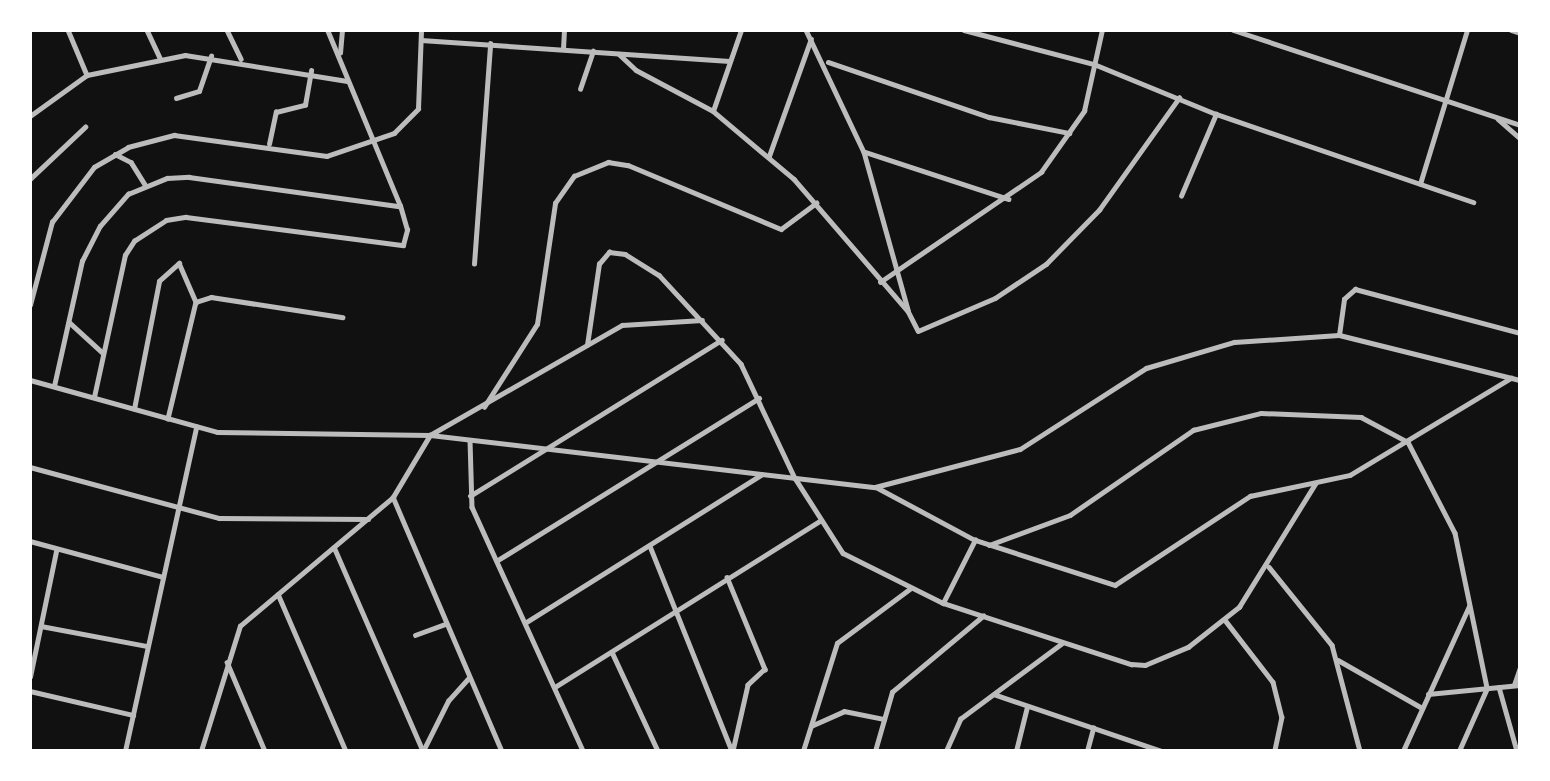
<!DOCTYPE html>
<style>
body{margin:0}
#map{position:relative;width:1550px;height:781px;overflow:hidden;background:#111;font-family:"PT Sans",sans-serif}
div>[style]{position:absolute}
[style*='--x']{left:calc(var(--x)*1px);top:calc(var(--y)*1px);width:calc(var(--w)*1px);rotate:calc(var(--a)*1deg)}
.minor>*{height:4.5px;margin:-2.25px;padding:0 2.25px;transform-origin:2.25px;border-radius:2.25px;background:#bcbcbc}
.tertiary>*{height:5px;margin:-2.5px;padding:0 2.5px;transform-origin:2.5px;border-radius:2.5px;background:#bcbcbc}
span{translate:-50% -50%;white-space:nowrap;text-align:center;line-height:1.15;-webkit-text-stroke:7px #fff;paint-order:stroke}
.frame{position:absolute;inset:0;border:32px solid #fff;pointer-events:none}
</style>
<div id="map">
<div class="minor">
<div style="--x:68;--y:30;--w:49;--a:67.1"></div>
<div style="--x:147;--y:30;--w:31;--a:65"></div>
<div style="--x:227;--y:30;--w:32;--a:64"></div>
<div style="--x:806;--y:30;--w:135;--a:64.6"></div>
<div style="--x:864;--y:152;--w:164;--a:74.4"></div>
<div style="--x:964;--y:30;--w:134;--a:14.7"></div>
<div style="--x:1094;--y:64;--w:132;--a:22.3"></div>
<div style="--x:1216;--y:114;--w:272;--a:18.9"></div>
<div style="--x:1511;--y:30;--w:9;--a:18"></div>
<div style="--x:421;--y:40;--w:309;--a:3.9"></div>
<div style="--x:563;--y:49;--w:19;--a:-87"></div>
<div style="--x:340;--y:53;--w:23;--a:-85"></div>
<div style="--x:619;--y:54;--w:23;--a:43"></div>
<div style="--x:636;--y:70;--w:87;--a:28"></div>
<div style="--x:713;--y:111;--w:106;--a:40"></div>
<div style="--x:794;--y:179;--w:174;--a:49.2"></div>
<div style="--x:908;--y:311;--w:22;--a:63"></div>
<div style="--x:918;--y:331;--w:84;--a:-23.2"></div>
<div style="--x:995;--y:298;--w:61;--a:-33.7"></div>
<div style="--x:1046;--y:264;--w:76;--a:-45.5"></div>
<div style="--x:1099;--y:210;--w:138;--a:-54.5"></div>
<div style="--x:828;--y:62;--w:170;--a:18.9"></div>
<div style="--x:989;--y:117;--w:82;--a:11.3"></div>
<div style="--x:580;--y:89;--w:40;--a:-71.1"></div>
<div style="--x:176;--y:98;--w:24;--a:-17"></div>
<div style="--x:199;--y:91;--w:37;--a:-71"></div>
<div style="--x:713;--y:111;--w:86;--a:-70.9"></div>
<div style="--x:30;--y:116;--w:70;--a:-35.7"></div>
<div style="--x:87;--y:75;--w:100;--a:-11.5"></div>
<div style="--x:185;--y:55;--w:164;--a:9.1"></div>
<div style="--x:1498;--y:119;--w:29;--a:41"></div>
<div style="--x:269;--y:144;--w:33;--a:-78"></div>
<div style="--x:276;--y:112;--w:30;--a:-14"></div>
<div style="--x:305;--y:105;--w:35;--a:-80"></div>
<div style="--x:865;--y:152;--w:151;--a:18.1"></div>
<div style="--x:115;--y:154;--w:18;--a:27"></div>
<div style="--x:131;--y:162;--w:28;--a:58"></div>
<div style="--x:769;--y:156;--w:124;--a:-70.3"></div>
<div style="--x:30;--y:179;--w:76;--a:-43.4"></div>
<div style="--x:1420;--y:184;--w:161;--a:-73"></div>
<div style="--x:1181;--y:196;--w:89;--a:-66.9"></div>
<div style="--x:474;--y:264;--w:221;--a:-85.8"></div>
<div style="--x:880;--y:282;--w:195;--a:-34.3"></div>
<div style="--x:1041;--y:172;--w:75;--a:-54.8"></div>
<div style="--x:1084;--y:111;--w:83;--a:-77.5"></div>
<div style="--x:196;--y:302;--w:16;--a:-18"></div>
<div style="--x:211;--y:297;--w:133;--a:8.7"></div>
<div style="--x:30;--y:305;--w:86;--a:-75.2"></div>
<div style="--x:52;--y:222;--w:69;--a:-52.6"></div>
<div style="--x:94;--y:167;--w:39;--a:-30"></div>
<div style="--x:128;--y:147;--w:48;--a:-14.6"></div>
<div style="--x:174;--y:135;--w:154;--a:7.8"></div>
<div style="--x:327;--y:156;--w:71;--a:-18.9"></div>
<div style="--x:394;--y:133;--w:34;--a:-45"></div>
<div style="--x:418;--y:109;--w:79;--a:-87.8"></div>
<div style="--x:69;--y:322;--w:45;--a:42.3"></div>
<div style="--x:1339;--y:335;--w:36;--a:-82"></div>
<div style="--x:1344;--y:299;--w:15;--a:-42"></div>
<div style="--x:1355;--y:289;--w:171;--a:14.9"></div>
<div style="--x:587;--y:345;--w:82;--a:-81.6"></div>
<div style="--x:599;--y:264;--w:16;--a:-50"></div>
<div style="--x:609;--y:252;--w:16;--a:7"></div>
<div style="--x:625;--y:254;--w:40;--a:32"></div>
<div style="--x:659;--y:275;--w:121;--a:47.3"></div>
<div style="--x:741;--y:364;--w:126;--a:64.7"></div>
<div style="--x:795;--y:478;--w:89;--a:57.4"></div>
<div style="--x:843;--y:553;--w:112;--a:26.6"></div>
<div style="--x:943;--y:603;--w:198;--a:18"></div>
<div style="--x:1131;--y:664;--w:14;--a:4"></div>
<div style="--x:1145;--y:665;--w:47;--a:-22.7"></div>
<div style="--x:1188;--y:647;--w:65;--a:-38.1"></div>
<div style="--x:1239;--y:607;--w:145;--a:-58.3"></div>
<div style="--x:54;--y:386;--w:128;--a:-77.4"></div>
<div style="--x:82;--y:261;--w:39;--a:-63"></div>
<div style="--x:100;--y:226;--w:43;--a:-48.8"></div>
<div style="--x:128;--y:194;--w:42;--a:-22.3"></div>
<div style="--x:167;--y:178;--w:22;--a:-3"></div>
<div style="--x:189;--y:177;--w:212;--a:7.9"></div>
<div style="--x:94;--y:397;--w:145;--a:-77.7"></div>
<div style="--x:125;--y:255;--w:17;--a:-57"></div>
<div style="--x:134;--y:241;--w:38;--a:-33"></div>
<div style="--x:166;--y:220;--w:20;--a:-9"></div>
<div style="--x:186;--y:217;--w:219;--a:7.4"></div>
<div style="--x:403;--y:245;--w:16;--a:-75"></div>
<div style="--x:407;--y:230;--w:25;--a:-106"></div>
<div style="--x:400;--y:206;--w:191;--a:-112.5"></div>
<div style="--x:484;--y:407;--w:98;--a:-57.4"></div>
<div style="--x:537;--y:324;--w:122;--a:-81.5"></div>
<div style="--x:555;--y:203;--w:33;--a:-55"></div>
<div style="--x:574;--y:176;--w:37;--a:-22"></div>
<div style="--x:608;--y:162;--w:20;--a:9"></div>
<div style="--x:628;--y:165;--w:166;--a:22.7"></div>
<div style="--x:781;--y:229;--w:44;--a:-36.6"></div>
<div style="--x:134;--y:409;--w:130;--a:-78.9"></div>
<div style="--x:159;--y:281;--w:27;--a:-42"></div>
<div style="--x:179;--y:263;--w:43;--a:66.4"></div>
<div style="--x:196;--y:302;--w:120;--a:103.5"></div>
<div style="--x:470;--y:440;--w:67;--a:88.3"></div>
<div style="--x:472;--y:507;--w:268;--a:65.5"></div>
<div style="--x:30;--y:467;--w:196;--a:15.1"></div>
<div style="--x:219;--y:518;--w:149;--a:0.4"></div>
<div style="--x:876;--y:487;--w:112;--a:28.2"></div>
<div style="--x:975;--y:540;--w:147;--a:17.8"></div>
<div style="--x:1115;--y:585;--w:162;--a:-33.4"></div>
<div style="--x:1250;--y:496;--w:102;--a:-11.9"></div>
<div style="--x:1350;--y:475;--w:188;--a:-31.1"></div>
<div style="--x:470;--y:496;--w:296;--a:-31.8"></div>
<div style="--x:393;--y:497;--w:276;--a:66.8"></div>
<div style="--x:30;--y:541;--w:138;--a:15.1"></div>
<div style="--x:989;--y:545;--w:86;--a:-20.3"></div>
<div style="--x:1070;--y:515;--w:150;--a:-34.6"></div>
<div style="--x:1193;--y:430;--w:70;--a:-14"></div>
<div style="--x:1261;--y:413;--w:100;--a:2.3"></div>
<div style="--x:1361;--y:417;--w:53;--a:28"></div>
<div style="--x:1408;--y:442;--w:102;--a:62.7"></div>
<div style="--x:1455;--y:533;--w:157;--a:78.3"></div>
<div style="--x:650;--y:546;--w:221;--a:68.2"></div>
<div style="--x:334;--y:547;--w:223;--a:66.4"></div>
<div style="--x:498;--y:560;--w:307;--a:-31.8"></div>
<div style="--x:1269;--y:567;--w:100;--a:51.1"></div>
<div style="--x:1332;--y:645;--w:110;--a:75.2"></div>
<div style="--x:727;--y:577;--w:100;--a:67.6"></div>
<div style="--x:765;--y:669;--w:23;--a:137"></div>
<div style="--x:748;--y:685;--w:68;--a:102.8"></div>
<div style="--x:278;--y:594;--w:171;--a:66.6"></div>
<div style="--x:943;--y:603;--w:71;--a:-63.1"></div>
<div style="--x:1225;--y:620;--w:78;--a:52.3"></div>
<div style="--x:1273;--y:682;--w:36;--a:76"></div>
<div style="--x:1282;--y:717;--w:35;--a:102"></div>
<div style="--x:525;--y:623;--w:279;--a:-32.1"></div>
<div style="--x:41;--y:626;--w:108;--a:10.7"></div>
<div style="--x:415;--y:635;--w:32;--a:-20"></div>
<div style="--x:612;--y:652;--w:109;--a:65.1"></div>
<div style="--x:1338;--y:660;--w:97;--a:29.7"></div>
<div style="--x:227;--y:662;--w:97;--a:66.9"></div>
<div style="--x:30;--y:677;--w:129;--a:-78.3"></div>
<div style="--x:1514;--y:685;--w:18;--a:-71"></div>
<div style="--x:555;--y:687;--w:313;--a:-32.1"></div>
<div style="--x:1499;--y:687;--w:66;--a:74.3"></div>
<div style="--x:30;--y:691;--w:106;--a:13.1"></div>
<div style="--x:1428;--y:694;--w:92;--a:-5.6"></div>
<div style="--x:996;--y:695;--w:174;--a:18.7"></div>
<div style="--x:811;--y:726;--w:36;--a:-24"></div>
<div style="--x:844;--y:711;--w:41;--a:11.3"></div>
<div style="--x:125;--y:751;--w:332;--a:-77.6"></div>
<div style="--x:201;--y:751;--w:131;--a:-72.7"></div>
<div style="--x:240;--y:626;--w:200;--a:-40.1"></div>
<div style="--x:393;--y:497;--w:72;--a:-59.2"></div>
<div style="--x:430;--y:435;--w:221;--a:-29.8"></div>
<div style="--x:622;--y:325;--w:80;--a:-3.6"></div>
<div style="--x:423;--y:751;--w:56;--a:-63.4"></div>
<div style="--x:448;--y:701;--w:31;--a:-48"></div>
<div style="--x:803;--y:751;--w:113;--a:-72.5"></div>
<div style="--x:837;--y:643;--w:92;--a:-36.6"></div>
<div style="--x:875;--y:751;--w:61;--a:-73.9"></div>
<div style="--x:892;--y:692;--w:119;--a:-39.9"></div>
<div style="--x:946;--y:751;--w:35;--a:-66"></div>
<div style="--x:960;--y:719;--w:126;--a:-36.6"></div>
<div style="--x:1016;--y:751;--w:45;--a:-76"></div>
<div style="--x:1087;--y:751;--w:24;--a:-75"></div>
<div style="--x:1403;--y:751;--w:159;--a:-65.5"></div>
<div style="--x:1459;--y:751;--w:69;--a:-66"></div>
</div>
<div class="tertiary">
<div style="--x:1233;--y:30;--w:302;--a:18.3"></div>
<div style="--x:30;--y:380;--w:194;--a:15.5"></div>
<div style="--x:217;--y:432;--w:213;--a:0.8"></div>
<div style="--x:430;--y:435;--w:448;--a:6.7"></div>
<div style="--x:875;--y:487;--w:150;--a:-14.7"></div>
<div style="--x:1020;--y:449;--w:150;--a:-32.7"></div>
<div style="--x:1146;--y:368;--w:92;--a:-16.5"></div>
<div style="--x:1234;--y:342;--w:105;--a:-3.8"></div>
<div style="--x:1339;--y:335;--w:187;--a:14"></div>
</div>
<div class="frame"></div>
</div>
